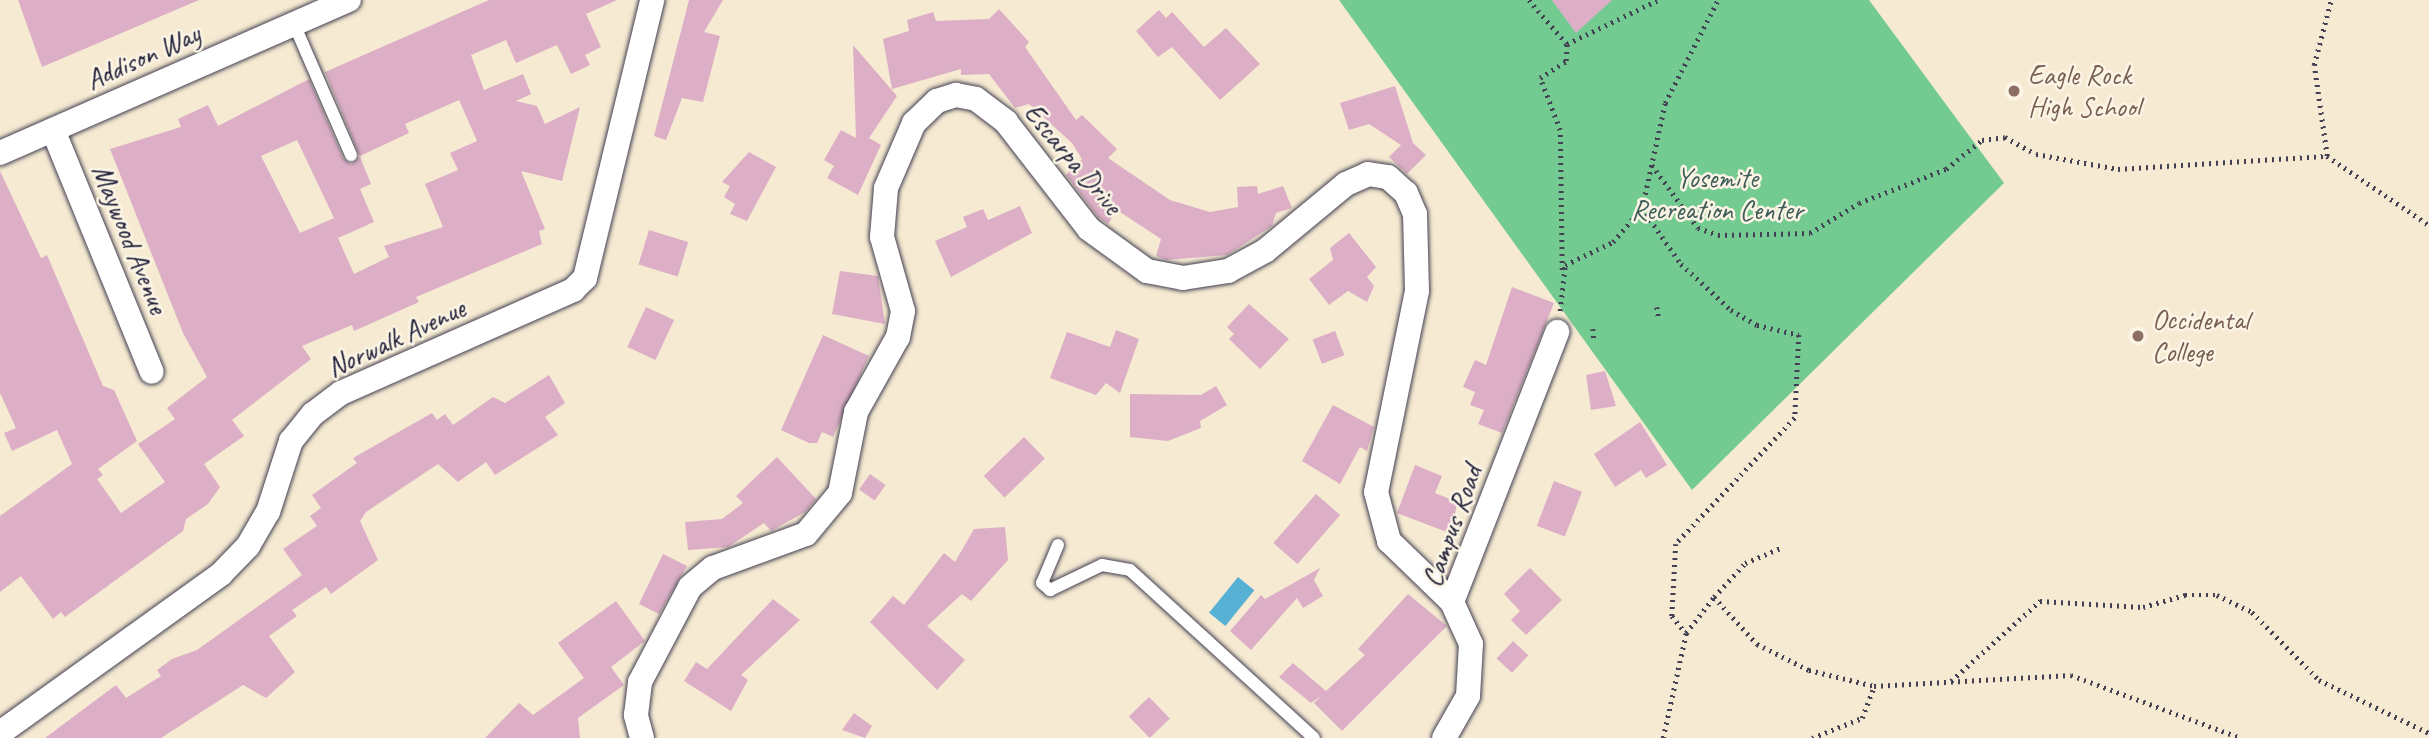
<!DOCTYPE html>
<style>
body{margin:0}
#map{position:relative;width:2429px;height:738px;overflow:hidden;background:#f6ead2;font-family:Caveat,sans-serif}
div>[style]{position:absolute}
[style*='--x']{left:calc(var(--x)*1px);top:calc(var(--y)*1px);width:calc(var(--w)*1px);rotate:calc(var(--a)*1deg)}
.green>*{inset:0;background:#74cb91}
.water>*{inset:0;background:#57b1d5;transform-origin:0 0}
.building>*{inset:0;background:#dcafc6;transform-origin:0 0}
.path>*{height:4.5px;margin-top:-2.25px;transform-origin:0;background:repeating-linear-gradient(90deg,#424052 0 2px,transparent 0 7px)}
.roads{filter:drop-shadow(0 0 2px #424052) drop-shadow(0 0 2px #424052)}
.service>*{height:12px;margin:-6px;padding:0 6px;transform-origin:6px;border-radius:6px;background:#fff}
.minor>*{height:24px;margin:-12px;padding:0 12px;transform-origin:12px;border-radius:12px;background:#fff}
.dots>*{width:19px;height:19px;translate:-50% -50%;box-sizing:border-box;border:4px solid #fcf5e5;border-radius:50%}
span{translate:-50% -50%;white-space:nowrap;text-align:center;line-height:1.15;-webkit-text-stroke:5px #fcf5e5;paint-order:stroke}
.street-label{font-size:28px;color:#22223b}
.education-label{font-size:28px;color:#785e54}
.left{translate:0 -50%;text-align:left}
.park-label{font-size:28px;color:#3f5d59}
</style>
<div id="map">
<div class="green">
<div style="clip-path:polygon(1339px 0,1869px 0,2004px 183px,1692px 490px)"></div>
</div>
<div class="water">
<div style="left:1238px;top:577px;width:21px;height:46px;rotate:39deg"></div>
</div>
<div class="building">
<div style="clip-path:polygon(18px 0,199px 0,42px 67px)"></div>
<div style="clip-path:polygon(evenodd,489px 0,617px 0,586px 14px,601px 47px,585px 55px,590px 65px,571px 74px,557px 45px,516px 63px,506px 40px,471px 55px,484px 90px,523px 74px,531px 94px,516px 101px,537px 106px,545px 124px,580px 107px,562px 181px,521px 171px,545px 229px,539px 231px,542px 244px,416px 297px,419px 302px,354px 331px,352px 325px,302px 346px,311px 359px,232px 420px,244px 436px,204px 464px,220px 487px,208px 504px,186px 519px,183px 531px,65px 617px,61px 612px,53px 619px,21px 576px,0 592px,0 516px,72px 464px,57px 430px,12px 451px,4px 433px,16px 428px,0 393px,0 171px,41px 258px,47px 255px,103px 386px,114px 390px,137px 441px,98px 469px,103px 475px,97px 479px,121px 513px,165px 482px,138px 444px,175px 419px,167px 408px,207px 377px,183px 333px,110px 149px,181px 127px,178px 119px,208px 105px,218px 126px,309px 79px,343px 158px,351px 164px,360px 157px,371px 184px,360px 189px,374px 222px,338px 238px,354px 274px,389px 257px,384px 246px,443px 227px,425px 184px,458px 170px,450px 153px,477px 141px,459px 100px,405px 124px,409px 133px,360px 156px,325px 72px,489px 0,297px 140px,334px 218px,300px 233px,261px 156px,297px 140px)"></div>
<div style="clip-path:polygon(689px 0,723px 0,704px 32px,720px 36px,703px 102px,682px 98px,666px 140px,654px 136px)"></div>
<div style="clip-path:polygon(1552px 0,1612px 0,1576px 33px)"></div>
<div style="clip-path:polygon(999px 9px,1029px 42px,1025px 47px,1076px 120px,1082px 115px,1117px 149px,1108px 158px,1170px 200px,1210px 212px,1238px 207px,1237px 187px,1257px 186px,1258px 194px,1283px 186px,1292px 208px,1276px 213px,1272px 226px,1227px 255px,1166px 260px,1156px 256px,1161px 239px,1117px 210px,1108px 224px,1099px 218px,1066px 175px,1082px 159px,1072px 143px,1029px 104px,1015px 108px,989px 74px,961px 75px,961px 69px,892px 89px,883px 39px,909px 31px,907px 20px,933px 12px,936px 21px,989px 19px)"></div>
<div style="clip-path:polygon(1159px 10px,1166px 18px,1172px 12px,1204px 47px,1226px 28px,1260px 64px,1220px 100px,1172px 47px,1158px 57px,1136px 31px)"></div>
<div style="clip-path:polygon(853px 45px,897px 96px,869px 138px,881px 145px,858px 195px,827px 178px,834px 166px,824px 160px,841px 130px,856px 138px)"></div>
<div style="clip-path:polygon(1395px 86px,1413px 143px,1426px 155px,1407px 174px,1389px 157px,1401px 145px,1369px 124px,1349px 130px,1340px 103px)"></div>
<div style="clip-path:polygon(749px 152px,776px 167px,747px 221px,730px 214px,735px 204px,724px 197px,730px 186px,722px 182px)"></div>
<div style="clip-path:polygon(1020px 206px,1032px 233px,951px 277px,935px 241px,967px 227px,963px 217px,983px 209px,988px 220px)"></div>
<div style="left:649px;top:230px;width:41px;height:36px;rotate:17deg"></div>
<div style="clip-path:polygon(1349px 233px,1376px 267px,1367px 277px,1374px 286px,1367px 302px,1348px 291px,1329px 305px,1309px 279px,1333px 260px,1330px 248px)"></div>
<div style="clip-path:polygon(840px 271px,878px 276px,885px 324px,832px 314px)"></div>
<div style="clip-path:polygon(1512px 287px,1554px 303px,1502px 433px,1478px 424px,1484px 410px,1470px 405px,1475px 392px,1463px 387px,1475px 360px,1486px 365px)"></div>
<div style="clip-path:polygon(1249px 304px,1289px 339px,1260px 369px,1229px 339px,1234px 334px,1227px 327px)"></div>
<div style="left:646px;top:307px;width:31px;height:44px;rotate:25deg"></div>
<div style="clip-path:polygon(1116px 330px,1139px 339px,1120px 393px,1106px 383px,1096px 395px,1050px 378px,1067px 332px,1110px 347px)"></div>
<div style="left:1335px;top:331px;width:26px;height:24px;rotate:69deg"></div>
<div style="clip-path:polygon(823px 335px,869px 356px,833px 437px,822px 432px,817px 443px,809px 443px,781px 430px)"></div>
<div style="clip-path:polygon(1605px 371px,1616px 406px,1591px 410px,1586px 375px)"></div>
<div style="clip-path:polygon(549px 375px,565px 403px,545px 417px,558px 435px,495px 475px,486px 462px,458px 482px,438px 464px,366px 512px,360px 521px,378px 560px,331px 594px,326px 587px,292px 610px,297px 616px,269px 636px,295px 672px,266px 698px,243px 685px,161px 738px,45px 738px,116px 685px,126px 698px,161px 676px,157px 670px,172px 659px,197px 650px,302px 575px,283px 549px,317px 526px,310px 516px,321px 508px,312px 495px,357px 463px,353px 458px,432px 413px,437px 420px,445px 414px,453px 425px,493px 397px,505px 403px)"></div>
<div style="clip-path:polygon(1216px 386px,1227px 405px,1200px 421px,1201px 428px,1168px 441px,1130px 437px,1130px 394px,1201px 395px)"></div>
<div style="clip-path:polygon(1333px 405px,1374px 427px,1367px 451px,1360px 447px,1340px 484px,1302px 461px)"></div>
<div style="clip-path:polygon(1640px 422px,1667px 465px,1646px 478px,1641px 470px,1615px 487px,1594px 454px)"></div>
<div style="left:1024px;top:437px;width:30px;height:56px;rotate:46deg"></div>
<div style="clip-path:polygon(777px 457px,816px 499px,805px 512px,771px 531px,764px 523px,728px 547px,688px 550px,685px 522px,722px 519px,743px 503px,736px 496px)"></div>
<div style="clip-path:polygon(1415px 465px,1442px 476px,1435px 493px,1457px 502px,1452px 534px,1397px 513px)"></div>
<div style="left:870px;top:474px;width:19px;height:19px;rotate:35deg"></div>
<div style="left:1554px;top:481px;width:30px;height:48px;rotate:21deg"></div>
<div style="left:1316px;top:494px;width:32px;height:65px;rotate:41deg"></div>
<div style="clip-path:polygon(1005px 527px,1008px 560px,971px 601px,962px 594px,927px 626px,965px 660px,937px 690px,870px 622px,893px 596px,904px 605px,944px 553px,955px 562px,974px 529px)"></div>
<div style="clip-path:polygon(663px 554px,687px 566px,659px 614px,639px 604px)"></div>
<div style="clip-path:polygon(1320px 568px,1314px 580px,1323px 596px,1303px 608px,1297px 598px,1251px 650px,1230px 631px,1261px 595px,1265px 599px)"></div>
<div style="clip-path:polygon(1530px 568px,1562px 600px,1526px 635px,1511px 620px,1520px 611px,1504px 594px)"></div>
<div style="clip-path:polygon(1408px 594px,1447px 626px,1342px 731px,1314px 703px,1321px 696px,1311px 703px,1279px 677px,1293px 663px,1326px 691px,1365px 655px,1358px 649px)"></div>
<div style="clip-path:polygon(773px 599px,800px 620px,741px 675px,748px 680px,731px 711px,684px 681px,696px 662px,707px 669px)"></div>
<div style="clip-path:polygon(616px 601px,645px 641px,611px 667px,624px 685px,578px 718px,580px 738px,485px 738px,519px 703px,533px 715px,584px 678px,558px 643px)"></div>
<div style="left:1513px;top:641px;width:21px;height:24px;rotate:43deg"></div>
<div style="left:1149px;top:697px;width:30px;height:28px;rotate:46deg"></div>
<div style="clip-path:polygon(854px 713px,872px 726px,865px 738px,842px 730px)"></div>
</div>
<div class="path">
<div style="--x:1529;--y:0;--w:58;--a:49.2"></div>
<div style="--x:1567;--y:44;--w:101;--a:-25.8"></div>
<div style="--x:2327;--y:156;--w:92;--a:-98.1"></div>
<div style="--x:2314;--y:65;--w:67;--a:-75.3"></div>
<div style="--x:1652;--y:165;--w:78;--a:53.9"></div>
<div style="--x:1698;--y:228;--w:21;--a:19"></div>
<div style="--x:1718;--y:235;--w:92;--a:-1.2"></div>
<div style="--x:1810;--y:233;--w:57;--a:-31.5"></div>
<div style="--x:1859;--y:203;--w:93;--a:-21.3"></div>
<div style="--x:1946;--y:169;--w:46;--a:-38.9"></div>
<div style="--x:1982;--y:140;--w:23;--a:-7"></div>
<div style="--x:2005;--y:137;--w:35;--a:29"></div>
<div style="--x:2036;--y:154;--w:83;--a:10.4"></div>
<div style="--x:2118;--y:169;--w:209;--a:-3.6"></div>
<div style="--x:2327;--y:156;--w:123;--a:34.1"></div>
<div style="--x:1642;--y:208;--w:68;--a:55.1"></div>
<div style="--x:1681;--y:264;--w:68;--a:42.6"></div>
<div style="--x:1731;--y:310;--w:30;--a:30"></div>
<div style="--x:1757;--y:325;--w:43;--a:13.4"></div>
<div style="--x:1799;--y:335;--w:83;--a:92.8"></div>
<div style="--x:1795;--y:418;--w:173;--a:133.4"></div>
<div style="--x:1676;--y:544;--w:72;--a:93.2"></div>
<div style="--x:1672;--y:616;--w:22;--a:51"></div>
<div style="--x:1562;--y:270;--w:140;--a:-90.8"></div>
<div style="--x:1560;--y:130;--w:56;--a:-111"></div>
<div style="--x:1540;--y:78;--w:31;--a:-33"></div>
<div style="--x:1566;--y:61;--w:17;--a:-87"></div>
<div style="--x:1657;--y:307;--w:12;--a:81"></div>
<div style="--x:1560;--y:311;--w:46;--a:-83.8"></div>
<div style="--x:1565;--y:265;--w:53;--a:-25.6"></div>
<div style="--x:1613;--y:242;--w:45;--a:-49.5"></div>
<div style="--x:1642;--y:208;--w:107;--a:-77.6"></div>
<div style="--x:1665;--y:103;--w:116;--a:-62.8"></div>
<div style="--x:1593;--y:329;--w:11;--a:85"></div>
<div style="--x:1714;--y:597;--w:46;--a:-47.6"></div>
<div style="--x:1745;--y:563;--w:41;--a:-22.8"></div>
<div style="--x:1951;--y:681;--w:120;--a:-42"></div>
<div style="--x:2040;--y:601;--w:103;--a:3.3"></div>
<div style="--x:2143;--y:607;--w:44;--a:-15.9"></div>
<div style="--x:2185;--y:595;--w:32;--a:0"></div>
<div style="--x:2217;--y:595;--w:39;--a:26"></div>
<div style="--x:2252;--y:612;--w:95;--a:45.4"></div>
<div style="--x:2319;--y:680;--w:122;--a:25.7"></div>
<div style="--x:1663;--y:738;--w:107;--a:-77.6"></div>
<div style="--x:1686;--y:633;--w:46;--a:-52.1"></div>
<div style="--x:1714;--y:597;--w:64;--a:47.5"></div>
<div style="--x:1757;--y:644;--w:58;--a:26.6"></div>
<div style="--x:1809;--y:670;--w:67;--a:13.8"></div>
<div style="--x:1874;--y:686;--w:197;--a:-3.2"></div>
<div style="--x:2071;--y:675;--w:181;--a:20.3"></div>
<div style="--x:1812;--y:738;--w:54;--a:-21.8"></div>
<div style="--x:1862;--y:718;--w:34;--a:-69"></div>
</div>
<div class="roads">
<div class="service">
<div style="--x:294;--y:24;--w:143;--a:66.5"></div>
<div style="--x:1058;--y:545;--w:41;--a:112.8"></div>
<div style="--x:1042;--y:583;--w:11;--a:41"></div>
<div style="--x:1050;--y:590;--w:58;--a:-25.7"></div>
<div style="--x:1102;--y:565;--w:28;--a:10"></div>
<div style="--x:1130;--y:570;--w:249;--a:42.4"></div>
</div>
<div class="minor">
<div style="--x:53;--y:130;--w:261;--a:67.8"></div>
<div style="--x:0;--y:153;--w:381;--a:-23.7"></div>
<div style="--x:1452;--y:602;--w:290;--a:-68.7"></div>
<div style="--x:0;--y:733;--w:272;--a:-35.7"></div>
<div style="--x:221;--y:574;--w:39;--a:-46"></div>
<div style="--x:248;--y:546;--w:39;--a:-60"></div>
<div style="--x:268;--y:512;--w:75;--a:-72.1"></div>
<div style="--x:291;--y:441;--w:35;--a:-51"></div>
<div style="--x:313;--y:414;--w:35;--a:-37"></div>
<div style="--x:341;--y:393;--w:254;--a:-23.9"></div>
<div style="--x:573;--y:290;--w:17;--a:-45"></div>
<div style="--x:585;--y:278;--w:286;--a:-76.4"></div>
<div style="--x:642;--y:738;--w:24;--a:-105"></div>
<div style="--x:636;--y:715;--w:33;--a:-83"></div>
<div style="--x:640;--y:682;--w:107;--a:-62.2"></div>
<div style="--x:690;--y:587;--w:30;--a:-40"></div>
<div style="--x:713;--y:568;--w:99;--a:-20.1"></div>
<div style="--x:806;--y:534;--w:53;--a:-50.3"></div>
<div style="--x:840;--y:493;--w:83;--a:-78.8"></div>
<div style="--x:856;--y:412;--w:86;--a:-60.8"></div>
<div style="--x:898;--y:337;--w:26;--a:-79"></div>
<div style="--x:903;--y:311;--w:77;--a:-105.8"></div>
<div style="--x:882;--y:237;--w:49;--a:-85.3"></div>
<div style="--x:886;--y:188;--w:71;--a:-66.7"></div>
<div style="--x:914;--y:123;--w:32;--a:-44"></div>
<div style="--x:937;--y:101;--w:20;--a:-18"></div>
<div style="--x:956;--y:95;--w:20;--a:11"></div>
<div style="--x:976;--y:99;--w:38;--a:37"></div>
<div style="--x:1006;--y:122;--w:135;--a:52.2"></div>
<div style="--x:1089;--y:229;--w:72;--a:35.9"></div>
<div style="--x:1147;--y:271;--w:37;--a:11"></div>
<div style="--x:1183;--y:278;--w:46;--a:-8.8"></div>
<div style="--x:1228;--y:271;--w:42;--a:-28.4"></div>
<div style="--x:1265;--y:251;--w:105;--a:-39.6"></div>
<div style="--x:1346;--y:184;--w:24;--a:-24"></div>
<div style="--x:1368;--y:174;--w:20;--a:9"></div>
<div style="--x:1388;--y:177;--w:24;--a:42"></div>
<div style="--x:1406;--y:193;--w:23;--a:67"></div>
<div style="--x:1415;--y:214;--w:77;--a:88.5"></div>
<div style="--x:1417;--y:291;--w:205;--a:101.5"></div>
<div style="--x:1376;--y:492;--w:51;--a:75.1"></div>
<div style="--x:1389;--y:541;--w:88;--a:44.1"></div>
<div style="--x:1452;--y:602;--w:46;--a:65.7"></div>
<div style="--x:1471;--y:644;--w:52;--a:93.3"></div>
<div style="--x:1468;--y:696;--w:48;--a:119.7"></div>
</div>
</div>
<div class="dots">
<div style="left:2014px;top:91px;background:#8d6e63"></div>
<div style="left:2138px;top:336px;background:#8d6e63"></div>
</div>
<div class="street-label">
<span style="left:143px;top:57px;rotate:-24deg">Addison Way</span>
<span style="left:1073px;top:159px;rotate:50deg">Escarpa Drive</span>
<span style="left:130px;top:239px;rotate:68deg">Maywood Avenue</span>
<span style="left:396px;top:338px;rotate:-25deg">Norwalk Avenue</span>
<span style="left:1452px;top:526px;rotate:-70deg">Campus Road</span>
</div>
<div class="education-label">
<span class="left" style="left:2028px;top:91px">Eagle Rock<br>High School</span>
<span class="left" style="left:2152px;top:336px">Occidental<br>College</span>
</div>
<div class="park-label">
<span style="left:1717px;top:194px">Yosemite<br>Recreation Center</span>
</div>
</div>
